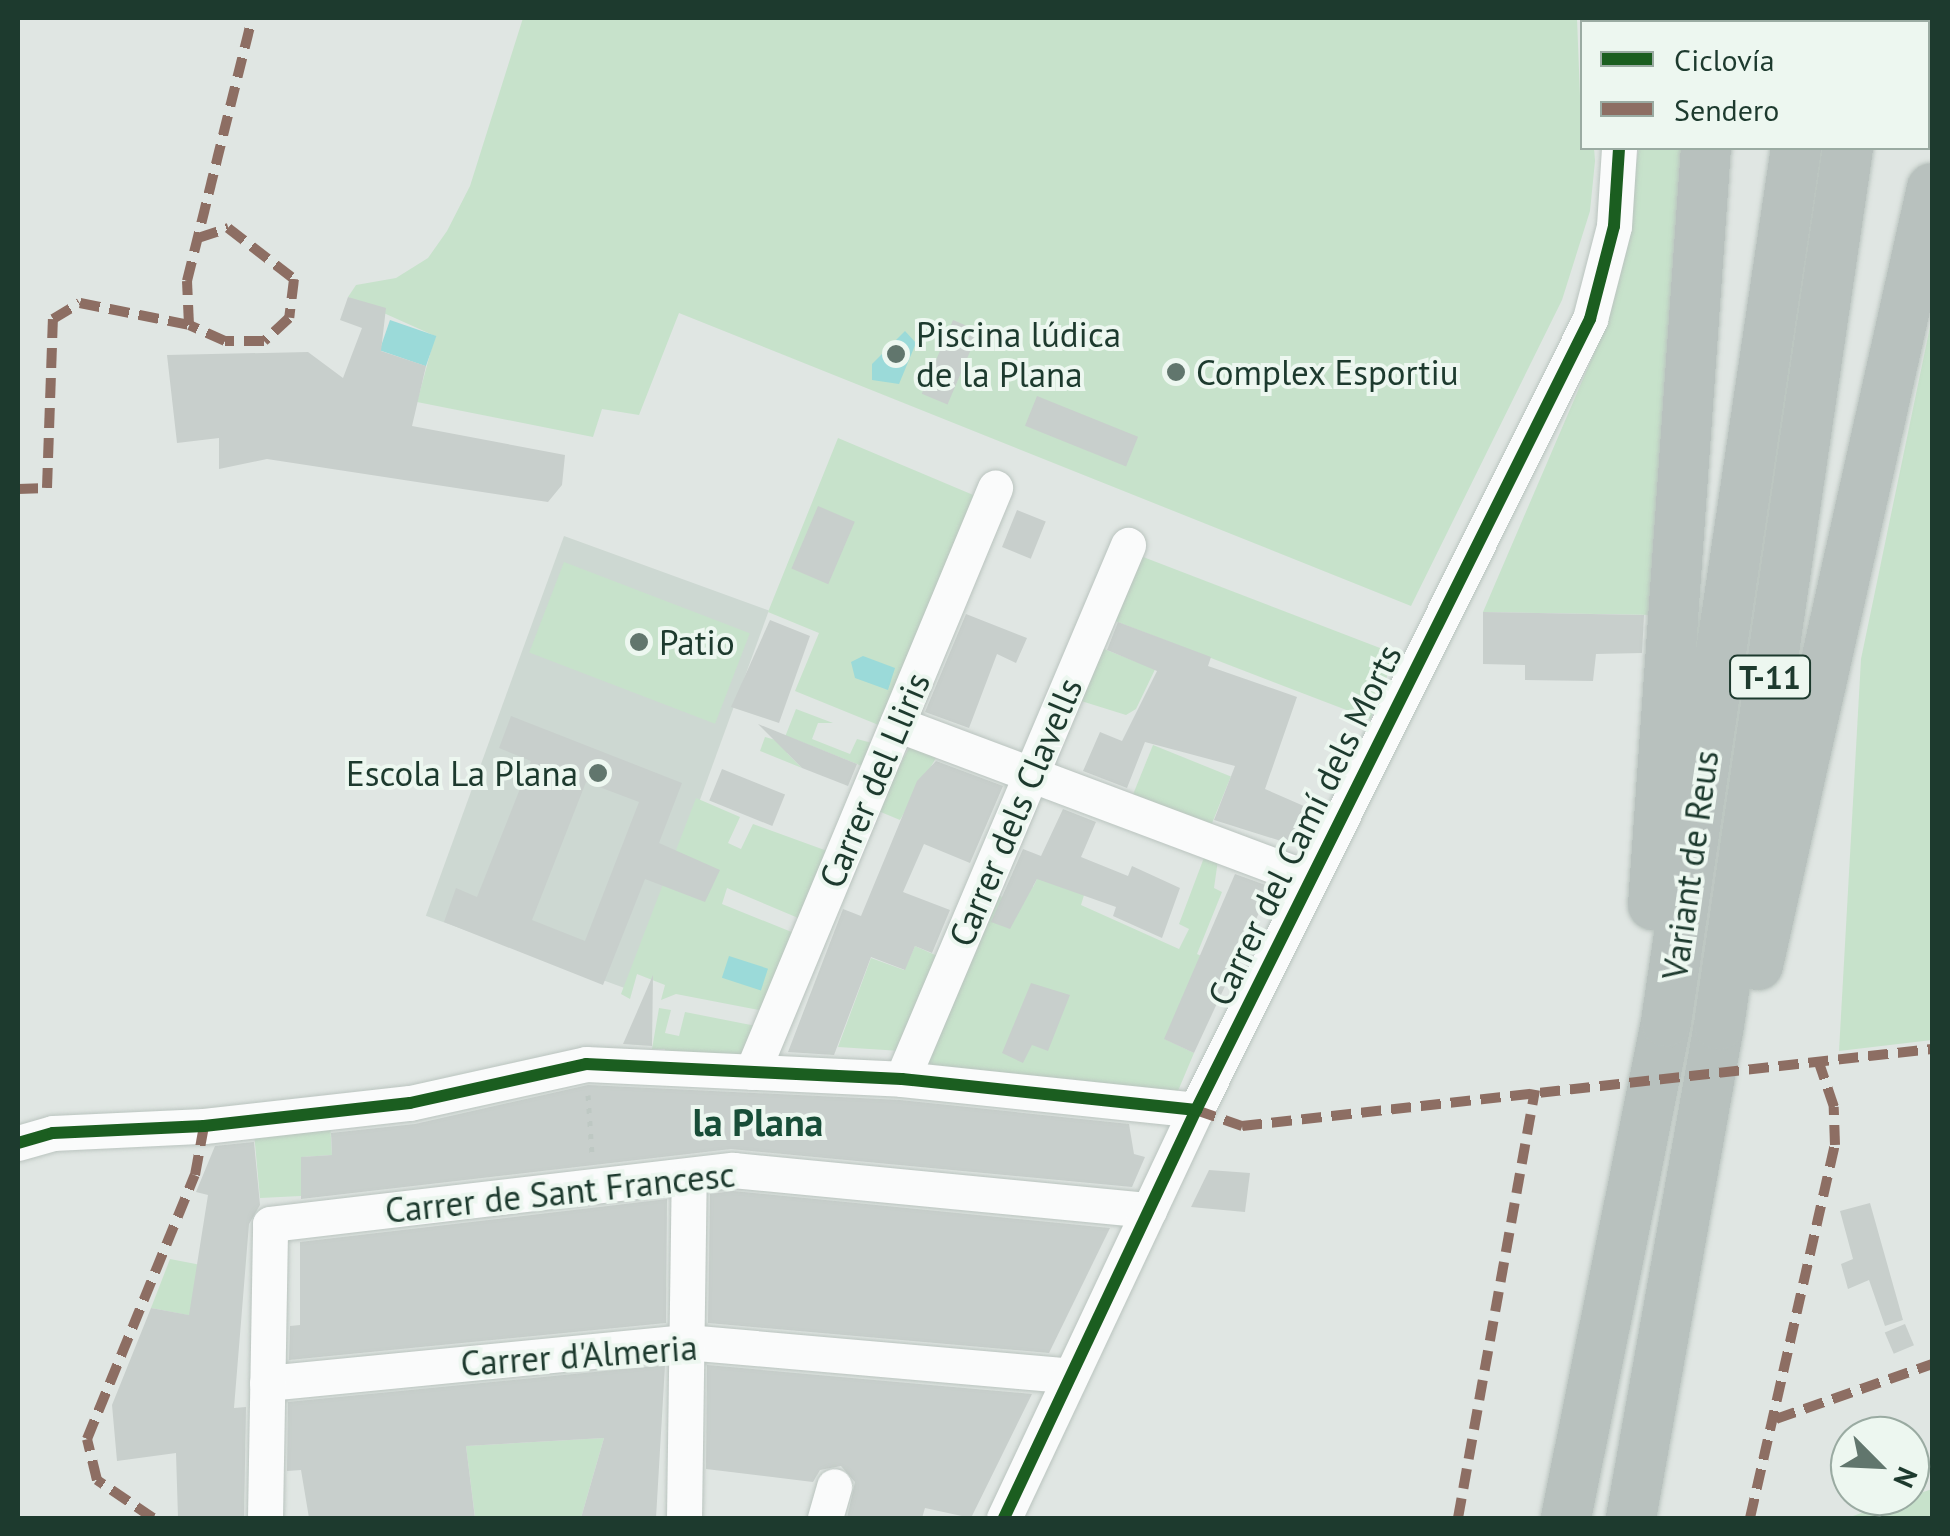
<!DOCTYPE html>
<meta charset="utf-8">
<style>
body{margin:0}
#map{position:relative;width:1950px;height:1536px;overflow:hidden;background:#e0e6e3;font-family:"PT Sans",sans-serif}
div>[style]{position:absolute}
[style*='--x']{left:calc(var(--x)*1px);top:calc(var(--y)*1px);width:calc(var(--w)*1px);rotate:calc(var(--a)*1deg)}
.built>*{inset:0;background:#cdd8d2;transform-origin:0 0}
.green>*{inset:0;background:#c7e2cb;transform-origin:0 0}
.water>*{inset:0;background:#9bdad9;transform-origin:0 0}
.building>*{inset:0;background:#c8cfcc;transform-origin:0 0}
.path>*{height:5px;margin-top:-2.5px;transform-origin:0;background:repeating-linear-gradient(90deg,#bec8c3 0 5px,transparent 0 13px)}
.roads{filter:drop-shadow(0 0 2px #bac4bf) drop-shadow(0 0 2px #bac4bf)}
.minor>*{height:35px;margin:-17.5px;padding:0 17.5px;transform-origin:17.5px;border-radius:17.5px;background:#fafbfb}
.highway>*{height:50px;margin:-25px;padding:0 25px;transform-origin:25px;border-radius:25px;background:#b8c1be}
.quiet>*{height:10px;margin-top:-5px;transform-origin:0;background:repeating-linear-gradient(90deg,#8d6e63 0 20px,transparent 0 30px)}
.cycleway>*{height:12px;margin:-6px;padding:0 6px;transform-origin:6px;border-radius:6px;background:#1b5e20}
.dots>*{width:28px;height:28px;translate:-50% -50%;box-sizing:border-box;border:5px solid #edf7f0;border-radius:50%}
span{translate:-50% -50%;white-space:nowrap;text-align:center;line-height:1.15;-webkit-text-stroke:8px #edf7f0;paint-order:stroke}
.shield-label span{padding:2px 8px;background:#edf7f0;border:2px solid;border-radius:8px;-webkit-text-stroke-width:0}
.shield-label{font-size:32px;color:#1d3a2e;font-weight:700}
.poi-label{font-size:35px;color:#1d3a2e}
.left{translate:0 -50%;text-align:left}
.right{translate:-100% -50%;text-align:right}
.street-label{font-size:35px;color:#1d3a2e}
.neighbourhood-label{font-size:38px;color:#184e38;font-weight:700}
.frame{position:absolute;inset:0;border:20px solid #1d3a2e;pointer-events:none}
.legend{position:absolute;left:1580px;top:20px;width:350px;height:130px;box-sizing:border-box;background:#edf7f0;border:2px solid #9aaba2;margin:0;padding:12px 18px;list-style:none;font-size:30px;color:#1d3a2e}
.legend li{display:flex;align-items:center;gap:20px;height:50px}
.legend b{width:50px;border:2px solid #9aaba2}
.north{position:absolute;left:1830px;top:1416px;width:100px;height:100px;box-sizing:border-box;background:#edf7f0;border:2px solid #9aaba2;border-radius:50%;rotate:114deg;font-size:28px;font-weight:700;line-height:40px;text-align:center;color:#1d3a2e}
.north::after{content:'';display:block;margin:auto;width:35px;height:45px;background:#61766d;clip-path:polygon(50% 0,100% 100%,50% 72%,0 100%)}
</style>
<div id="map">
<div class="built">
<div style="left:564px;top:536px;width:218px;height:404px;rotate:20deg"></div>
</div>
<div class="green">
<div style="clip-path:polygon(523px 18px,1577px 18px,1582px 148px,1594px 148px,1595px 161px,1590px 211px,1562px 300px,1411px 606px,679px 313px,639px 415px,602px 409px,593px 437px,417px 402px,435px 336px,348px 297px,356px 285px,396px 278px,428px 258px,447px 231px,470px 186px)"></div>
<div style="clip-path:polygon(1639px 148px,1691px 148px,1653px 615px,1483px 612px,1607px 323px)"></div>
<div style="clip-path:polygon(1932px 317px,1932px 1040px,1839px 1051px,1861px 659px)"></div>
<div style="clip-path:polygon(838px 438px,978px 497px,881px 726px,795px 691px,819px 633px,768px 612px)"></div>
<div style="left:1138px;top:555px;width:276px;height:70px;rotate:21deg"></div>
<div style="left:564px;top:562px;width:199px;height:97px;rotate:21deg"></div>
<div style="clip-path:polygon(1099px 647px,1137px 662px,1161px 657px,1136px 709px,1126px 715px,1078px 700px)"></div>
<div style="clip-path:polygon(796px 709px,833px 723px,818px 723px,812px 739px,850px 754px,857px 739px,872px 743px,862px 766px,794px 739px,787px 753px,802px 768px,760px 751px,765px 737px,783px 742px)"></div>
<div style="left:1153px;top:745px;width:84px;height:58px;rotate:22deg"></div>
<div style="clip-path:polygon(910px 746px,940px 751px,900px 820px,876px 810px)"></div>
<div style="clip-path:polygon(696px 798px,740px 817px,728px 843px,741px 849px,753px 824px,830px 852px,803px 920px,727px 888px,722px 904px,794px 933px,764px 1011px,676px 994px,661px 1000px,665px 985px,637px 974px,630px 999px,621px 994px)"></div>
<div style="clip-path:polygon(1205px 855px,1218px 860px,1214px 888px,1222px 892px,1197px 954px,1234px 971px,1219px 996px,1165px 1039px,1194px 1053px,1175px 1098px,924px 1072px,997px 895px,1021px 904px,1027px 888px,1008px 876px,1033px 887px,1041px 871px,1084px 895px,1081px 905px,1179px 949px,1189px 929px,1179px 924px)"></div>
<div style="clip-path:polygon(915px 946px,942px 958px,901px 1051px,838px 1047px,871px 958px,904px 970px)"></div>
<div style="clip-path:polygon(659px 1008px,671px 1010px,665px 1033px,679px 1036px,685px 1012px,756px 1026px,743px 1062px,666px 1060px,665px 1049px,652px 1049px)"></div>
<div style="clip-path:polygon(330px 1123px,332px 1155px,302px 1157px,301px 1196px,260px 1198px,254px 1133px)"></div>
<div style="clip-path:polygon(170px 1259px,201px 1265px,198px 1317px,151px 1308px)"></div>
<div style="clip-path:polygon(604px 1438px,581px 1518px,475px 1517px,466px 1446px)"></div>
<div style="clip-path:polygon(1932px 1489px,1932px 1518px,1847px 1518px)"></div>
</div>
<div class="water">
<div style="left:390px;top:320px;width:49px;height:32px;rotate:19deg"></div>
<div style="clip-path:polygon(905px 331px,916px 343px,899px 384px,872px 380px,872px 364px)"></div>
<div style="clip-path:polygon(863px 656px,895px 668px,888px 690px,855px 678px,851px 662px)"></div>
<div style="left:729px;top:956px;width:41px;height:23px;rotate:18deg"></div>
</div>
<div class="building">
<div style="clip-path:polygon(348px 297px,386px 308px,381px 351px,426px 366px,412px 426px,565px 455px,562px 485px,548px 502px,267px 459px,219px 469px,219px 438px,177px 443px,167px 355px,308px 352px,343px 378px,362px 328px,340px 320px)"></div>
<div style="left:953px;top:320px;width:28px;height:80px;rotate:23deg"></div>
<div style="left:1037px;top:396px;width:109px;height:32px;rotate:22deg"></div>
<div style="left:818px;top:506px;width:40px;height:68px;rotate:23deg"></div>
<div style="left:1017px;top:510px;width:31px;height:40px;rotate:22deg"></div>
<div style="clip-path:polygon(1483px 612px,1644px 615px,1642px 653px,1596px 654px,1593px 681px,1525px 680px,1525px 665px,1483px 664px)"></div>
<div style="clip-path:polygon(966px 614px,1027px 638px,1016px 663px,997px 654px,969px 728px,925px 712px)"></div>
<div style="clip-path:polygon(770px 620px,810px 636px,779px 723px,731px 707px)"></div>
<div style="clip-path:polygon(1118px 622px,1211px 657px,1208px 666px,1297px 697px,1265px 789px,1313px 810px,1300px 847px,1214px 820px,1235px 766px,1145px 742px,1127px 788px,1083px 771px,1100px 732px,1122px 741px,1157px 671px,1107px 650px)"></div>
<div style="clip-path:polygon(evenodd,511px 716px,682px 783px,659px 843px,720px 870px,705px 902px,645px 879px,603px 985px,444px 922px,456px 888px,477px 897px,531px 761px,499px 748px,511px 716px,586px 782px,639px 802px,585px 941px,532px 920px,586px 782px)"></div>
<div style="clip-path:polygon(758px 724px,857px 764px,848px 786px,802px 768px)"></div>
<div style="clip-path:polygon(936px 761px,1003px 786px,970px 863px,924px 844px,903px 892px,950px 910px,932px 953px,915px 946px,905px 970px,871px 957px,834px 1055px,788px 1052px,843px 909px,861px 916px,917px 781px)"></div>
<div style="left:722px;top:769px;width:68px;height:34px;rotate:22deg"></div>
<div style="clip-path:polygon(1063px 809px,1096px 822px,1081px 857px,1128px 876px,1132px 866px,1180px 888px,1162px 938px,1113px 916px,1116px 907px,1037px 879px,1010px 929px,991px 922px,1023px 849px,1041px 856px)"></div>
<div style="clip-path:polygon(1235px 874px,1271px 887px,1194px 1053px,1164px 1039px)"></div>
<div style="clip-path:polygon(653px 975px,652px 1046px,623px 1044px)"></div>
<div style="clip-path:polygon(1031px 983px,1070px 995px,1048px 1051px,1032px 1045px,1023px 1063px,1002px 1053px)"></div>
<div style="clip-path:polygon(588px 1085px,900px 1100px,1129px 1124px,1134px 1154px,1145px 1157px,1132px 1187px,731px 1149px,301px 1199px,301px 1157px,332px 1155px,331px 1133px,415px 1124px)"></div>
<div style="clip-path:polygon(254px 1142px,260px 1205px,249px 1224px,234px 1408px,246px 1407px,244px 1518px,178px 1518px,176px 1453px,117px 1461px,112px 1405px,151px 1308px,189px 1315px,208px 1195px,196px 1192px,215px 1146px)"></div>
<div style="clip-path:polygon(1209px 1170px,1250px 1173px,1245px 1212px,1191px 1207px)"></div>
<div style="clip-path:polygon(733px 1191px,1110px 1228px,1049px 1353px,708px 1323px,710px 1194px)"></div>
<div style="clip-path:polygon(667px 1199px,666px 1323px,289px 1360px,290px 1326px,300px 1325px,300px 1242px)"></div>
<div style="clip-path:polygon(1870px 1203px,1903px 1320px,1885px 1326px,1869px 1280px,1848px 1289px,1841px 1264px,1853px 1259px,1840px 1211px)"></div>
<div style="left:1905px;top:1324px;width:23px;height:22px;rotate:67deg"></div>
<div style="clip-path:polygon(665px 1365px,656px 1518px,581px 1518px,604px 1438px,466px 1446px,475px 1518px,309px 1518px,301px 1470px,287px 1471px,288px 1402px)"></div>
<div style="clip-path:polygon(707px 1365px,1032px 1394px,971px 1518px,925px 1508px,922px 1518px,847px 1518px,855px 1482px,841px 1466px,820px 1470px,813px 1482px,706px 1469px)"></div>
</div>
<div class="path">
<div style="--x:588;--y:1095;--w:59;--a:86.1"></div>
</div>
<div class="roads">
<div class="minor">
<div style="--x:1603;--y:18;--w:4;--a:76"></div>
<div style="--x:897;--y:724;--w:440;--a:20.6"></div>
<div style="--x:752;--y:1072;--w:633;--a:-67.41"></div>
<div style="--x:902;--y:1079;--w:580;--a:-67.06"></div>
<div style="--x:18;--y:1143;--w:36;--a:-16"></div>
<div style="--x:53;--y:1133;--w:151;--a:-2.7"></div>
<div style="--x:204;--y:1126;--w:207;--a:-6.4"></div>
<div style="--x:410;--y:1103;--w:180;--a:-12.5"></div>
<div style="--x:586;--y:1064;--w:316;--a:2.7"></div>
<div style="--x:902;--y:1079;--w:296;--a:6"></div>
<div style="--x:267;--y:1383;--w:421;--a:-5.6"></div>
<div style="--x:686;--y:1342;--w:386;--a:5"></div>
<div style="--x:265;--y:1518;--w:294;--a:-89"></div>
<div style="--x:270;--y:1224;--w:466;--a:-6.7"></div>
<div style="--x:733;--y:1170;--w:418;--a:5.5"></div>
<div style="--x:684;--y:1518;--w:342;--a:-89.2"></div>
<div style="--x:825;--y:1518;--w:33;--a:-74"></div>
<div style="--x:1004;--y:1518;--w:451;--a:-64.8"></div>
<div style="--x:1196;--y:1110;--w:884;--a:-63.52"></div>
<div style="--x:1590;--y:319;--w:96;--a:-75.5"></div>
<div style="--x:1614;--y:226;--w:78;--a:-86.3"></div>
</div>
<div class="highway">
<div style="--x:1715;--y:22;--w:4;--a:-90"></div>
<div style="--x:1814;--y:22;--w:4;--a:-76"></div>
<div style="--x:1867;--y:22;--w:4;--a:-90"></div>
<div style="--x:1653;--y:905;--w:759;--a:-86"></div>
<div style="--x:1758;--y:965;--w:796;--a:-77.38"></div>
<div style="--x:1566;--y:1518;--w:506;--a:-78.6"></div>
<div style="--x:1666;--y:1022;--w:884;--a:-81.54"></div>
<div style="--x:1631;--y:1518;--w:501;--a:-79.88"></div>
<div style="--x:1719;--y:1025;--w:886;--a:-81.63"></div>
</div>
</div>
<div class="quiet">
<div style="--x:198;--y:238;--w:32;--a:-18"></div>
<div style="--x:228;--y:228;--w:83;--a:37.7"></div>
<div style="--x:294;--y:279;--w:39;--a:97"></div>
<div style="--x:289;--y:318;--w:34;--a:137"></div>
<div style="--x:264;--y:341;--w:39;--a:180"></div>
<div style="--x:225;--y:341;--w:39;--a:-156"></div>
<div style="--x:189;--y:325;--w:44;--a:-92.6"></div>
<div style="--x:187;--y:281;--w:271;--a:-76.1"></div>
<div style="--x:18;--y:489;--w:29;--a:-2"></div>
<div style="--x:47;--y:488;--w:169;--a:-88"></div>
<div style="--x:53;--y:319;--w:31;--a:-31"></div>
<div style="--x:80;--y:303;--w:111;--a:11.4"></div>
<div style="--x:1196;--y:1110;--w:49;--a:19.2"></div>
<div style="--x:1242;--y:1126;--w:694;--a:-6.37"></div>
<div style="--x:1776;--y:1419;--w:165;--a:-19.4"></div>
<div style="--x:153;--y:1518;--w:68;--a:-145.8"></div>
<div style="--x:97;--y:1480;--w:42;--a:-103.7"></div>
<div style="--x:87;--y:1439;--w:285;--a:-67.8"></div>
<div style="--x:195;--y:1175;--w:50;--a:-79.6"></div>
<div style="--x:1458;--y:1518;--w:435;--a:-79.8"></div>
<div style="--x:1750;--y:1518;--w:383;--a:-77.2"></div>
<div style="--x:1835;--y:1145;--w:38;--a:-92"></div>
<div style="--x:1834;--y:1107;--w:46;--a:-108.8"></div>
</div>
<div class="cycleway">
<div style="--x:18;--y:1143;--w:36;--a:-16"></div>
<div style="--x:53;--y:1133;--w:151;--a:-2.7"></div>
<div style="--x:204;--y:1126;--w:207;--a:-6.4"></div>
<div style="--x:410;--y:1103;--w:180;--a:-12.5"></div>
<div style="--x:586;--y:1064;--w:316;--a:2.7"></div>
<div style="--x:902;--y:1079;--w:296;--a:6"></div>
<div style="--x:1004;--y:1518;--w:451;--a:-64.8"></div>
<div style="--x:1196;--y:1110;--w:884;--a:-63.52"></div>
<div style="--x:1590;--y:319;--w:96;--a:-75.5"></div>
<div style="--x:1614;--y:226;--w:78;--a:-86.3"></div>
</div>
<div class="dots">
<div style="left:896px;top:354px;background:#61766d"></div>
<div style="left:1176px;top:372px;background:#61766d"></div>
<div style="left:639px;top:642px;background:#61766d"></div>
<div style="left:598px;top:773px;background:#61766d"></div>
</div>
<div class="shield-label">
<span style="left:1770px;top:677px">T-11</span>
</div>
<div class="poi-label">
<span class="left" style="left:916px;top:354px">Piscina lúdica<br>de la Plana</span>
<span class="left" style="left:1196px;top:372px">Complex Esportiu</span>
<span class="left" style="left:659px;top:642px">Patio</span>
<span class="right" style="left:578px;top:773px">Escola La Plana</span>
</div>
<div class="street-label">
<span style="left:874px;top:780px;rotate:-67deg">Carrer del Lliris</span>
<span style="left:1015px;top:812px;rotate:-67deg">Carrer dels Clavells</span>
<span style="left:1304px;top:825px;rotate:-64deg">Carrer del Camí dels Morts</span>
<span style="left:1690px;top:865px;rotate:-82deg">Variant de Reus</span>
<span style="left:560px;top:1192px;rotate:-6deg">Carrer de Sant Francesc</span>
<span style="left:579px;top:1355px;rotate:-4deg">Carrer d'Almeria</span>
</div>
<div class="neighbourhood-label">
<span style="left:758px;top:1122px">la Plana</span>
</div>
<div class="frame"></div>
<ul class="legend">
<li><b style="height:12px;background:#1b5e20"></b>Ciclovía</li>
<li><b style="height:12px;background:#8d6e63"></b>Sendero</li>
</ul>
<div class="north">N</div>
</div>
